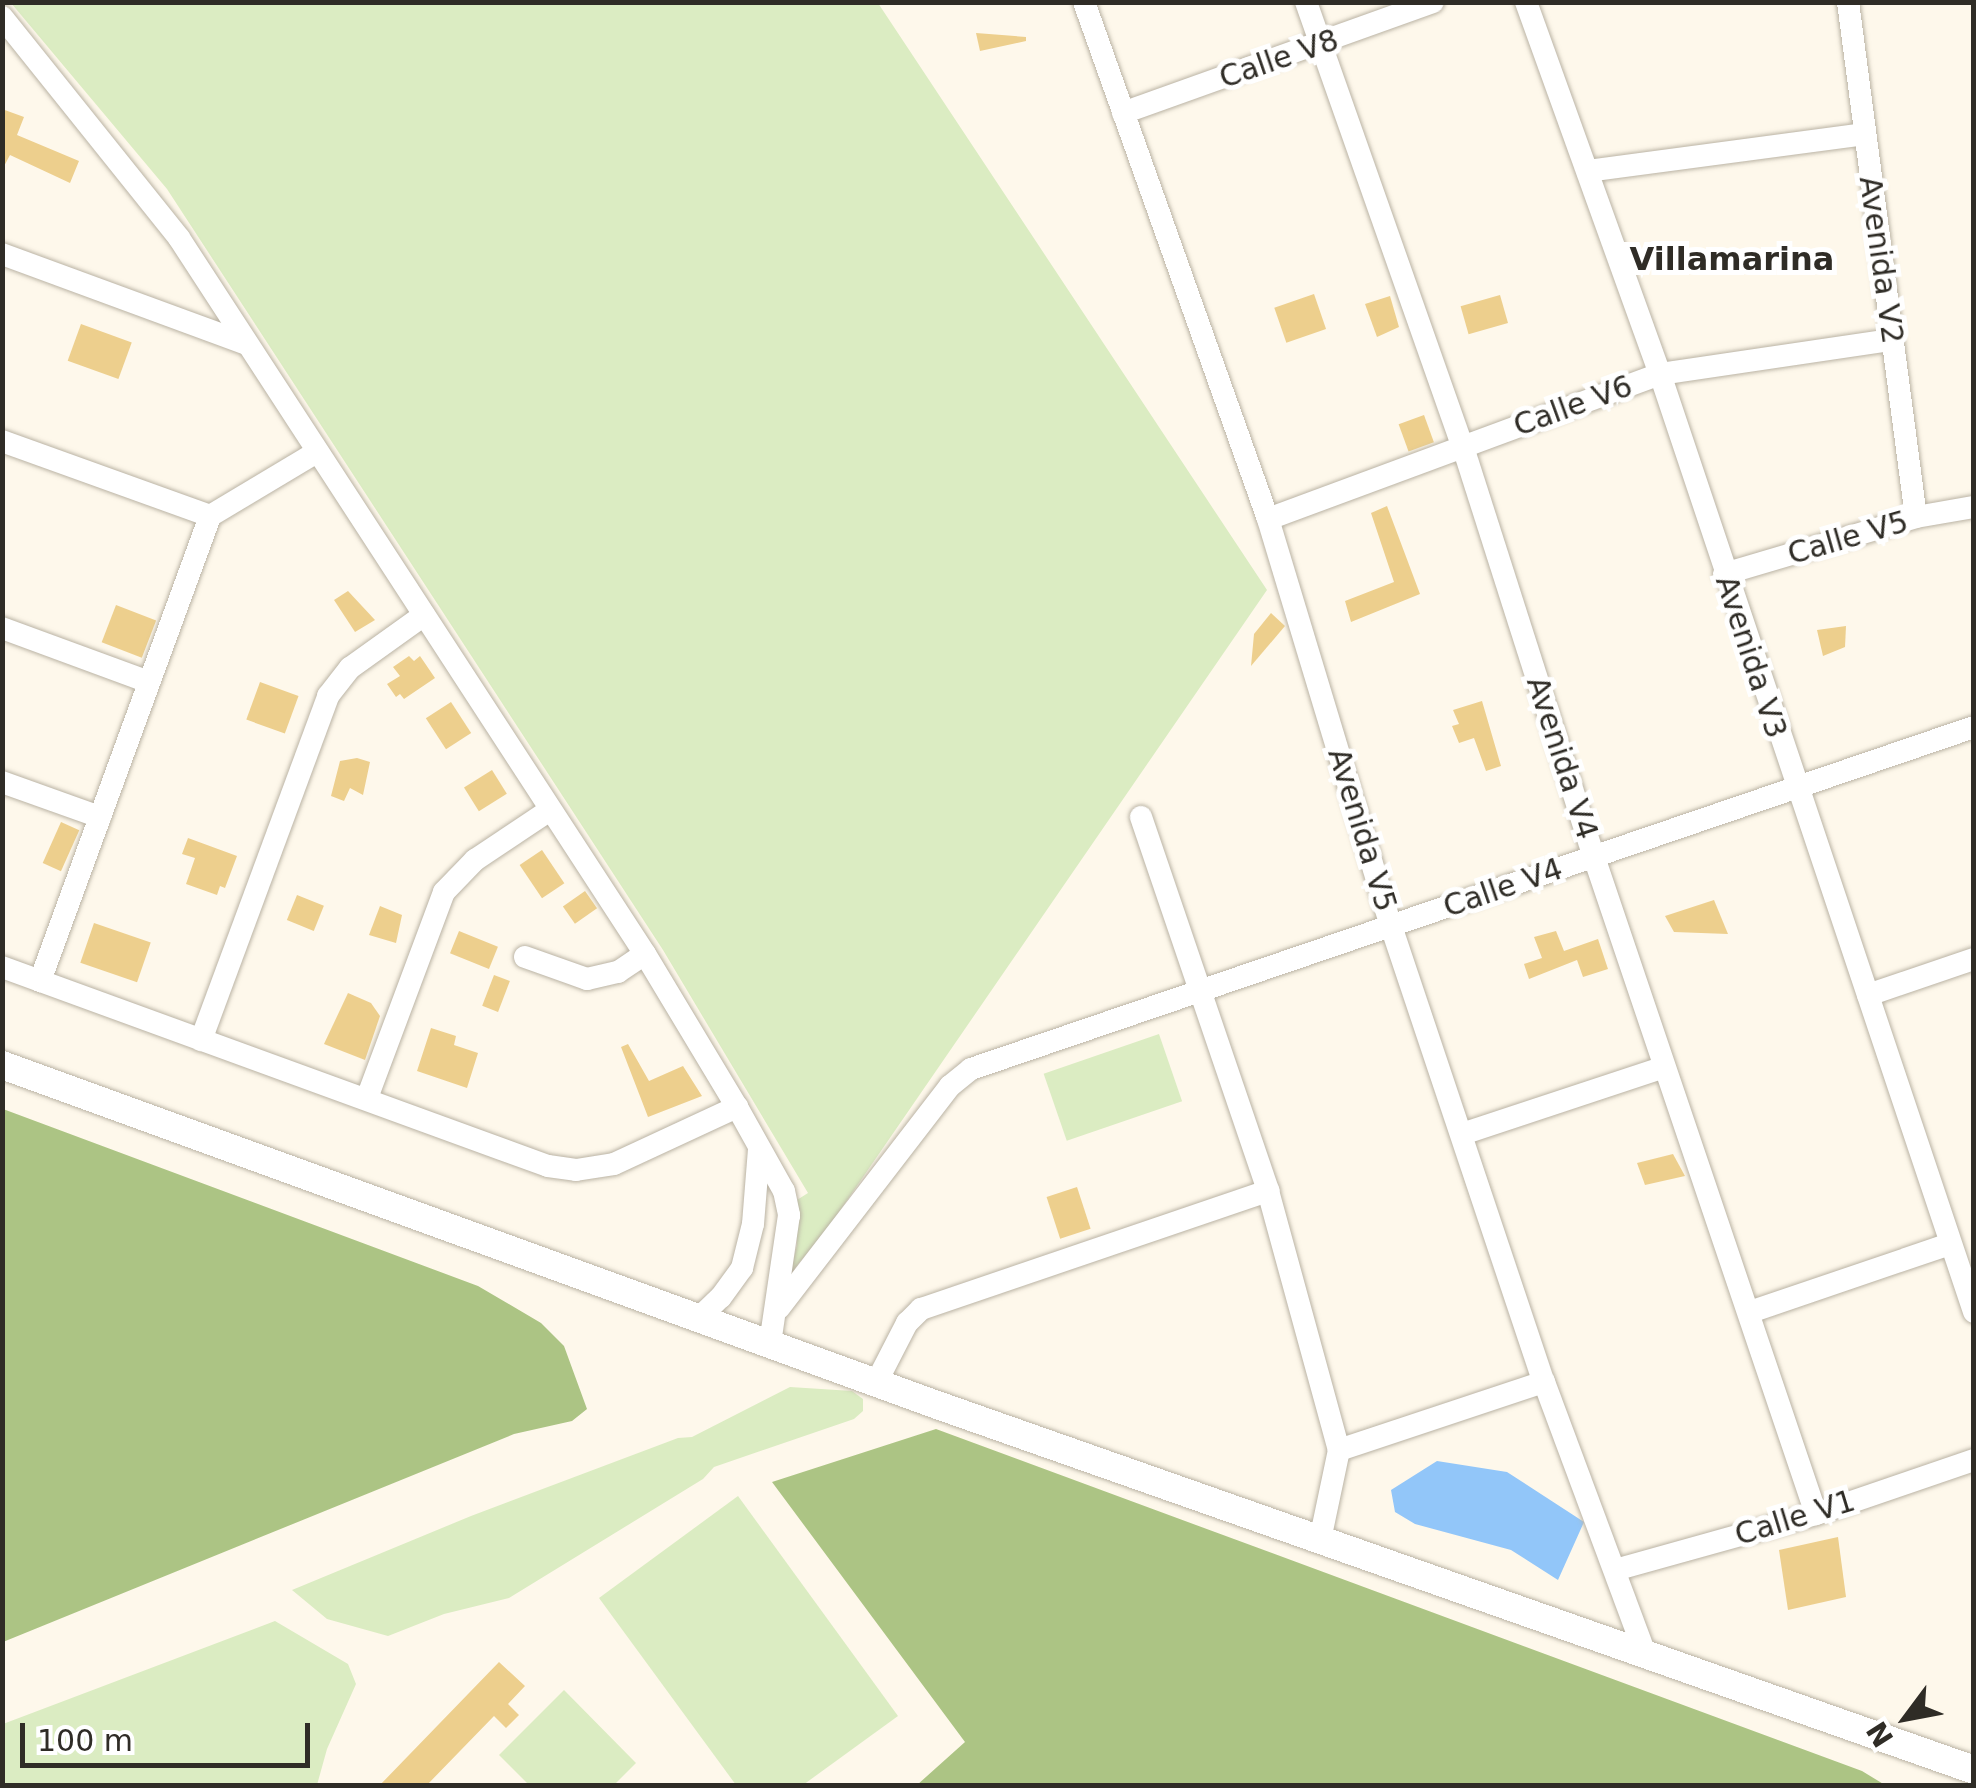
<!DOCTYPE html>
<style>
body{margin:0}
#map{position:relative;width:1976px;height:1788px;overflow:hidden;background:#fef8eb;font-family:"DejaVu Sans",sans-serif}
div>[style]{position:absolute}
[style*='--x']{left:calc(var(--x)*1px);top:calc(var(--y)*1px);width:calc(var(--w)*1px);rotate:calc(var(--a)*1deg)}
.green>*{inset:0;background:#dbecc2;transform-origin:0 0}
.forest>*{inset:0;background:#acc484}
.water>*{inset:0;background:#92c6f9}
.building>*{inset:0;background:#edcf8d;transform-origin:0 0}
.roads{filter:drop-shadow(0 0 2px #bab3a4) drop-shadow(0 0 2px #bab3a4)}
.minor>*{height:22px;margin:-11px;padding:0 11px;transform-origin:11px;border-radius:11px;background:#fff}
.tertiary>*{height:28px;margin:-14px;padding:0 14px;transform-origin:14px;border-radius:14px;background:#fff}
span{translate:-50% -50%;white-space:nowrap;text-align:center;line-height:1.15;-webkit-text-stroke:10px #fff;paint-order:stroke}
.street-label{font-size:30px;color:#2f2c26}
.neighbourhood-label{font-size:32px;color:#2f2c26;font-weight:700}
.frame{position:absolute;inset:0;border:5px solid #2f2c26;pointer-events:none}
.north{position:absolute;left:1856px;top:1668px;width:100px;height:100px;-webkit-text-stroke:8px #fff;paint-order:stroke;rotate:238deg;font-size:28px;font-weight:700;line-height:40px;text-align:center;color:#2f2c26}
.north::after{content:'';display:block;margin:auto;width:35px;height:45px;background:#2f2c26;clip-path:polygon(50% 0,100% 100%,50% 72%,0 100%)}
.scale{position:absolute;left:20px;top:1723px;width:290px;height:45px;box-sizing:border-box;border:5px solid #2f2c26;border-top:0;padding-left:12px;font-size:30px;line-height:35px;white-space:nowrap;color:#2f2c26;-webkit-text-stroke:8px #fff;paint-order:stroke}
</style>
<div id="map">
<div class="green">
<div style="clip-path:polygon(11px 3px,878px 3px,1267px 590px,830px 1225px,790px 1274px,797px 1245px,797px 1200px,808px 1193px,663px 950px,167px 189px)"></div>
<div style="left:1159px;top:1034px;width:71px;height:122px;rotate:71deg"></div>
<div style="clip-path:polygon(790px 1387px,852px 1391px,863px 1399px,863px 1411px,854px 1419px,714px 1467px,703px 1479px,509px 1598px,444px 1614px,388px 1636px,327px 1619px,292px 1590px,471px 1516px,678px 1438px,692px 1437px)"></div>
<div style="clip-path:polygon(738px 1496px,898px 1716px,803px 1785px,736px 1785px,599px 1598px)"></div>
<div style="clip-path:polygon(275px 1621px,348px 1664px,356px 1684px,327px 1749px,317px 1785px,3px 1785px,3px 1724px)"></div>
<div style="clip-path:polygon(564px 1690px,636px 1763px,614px 1785px,529px 1785px,499px 1755px)"></div>
</div>
<div class="forest">
<div style="clip-path:polygon(3px 1109px,478px 1286px,541px 1323px,564px 1346px,587px 1409px,572px 1421px,514px 1434px,3px 1642px)"></div>
<div style="clip-path:polygon(936px 1429px,1862px 1771px,1885px 1785px,917px 1785px,965px 1742px,772px 1482px)"></div>
</div>
<div class="water">
<div style="clip-path:polygon(1437px 1461px,1507px 1472px,1584px 1522px,1558px 1580px,1511px 1550px,1415px 1524px,1395px 1512px,1391px 1490px)"></div>
</div>
<div class="building">
<div style="clip-path:polygon(976px 33px,1026px 37px,1026px 41px,980px 51px)"></div>
<div style="clip-path:polygon(2px 109px,24px 117px,17px 135px,79px 161px,70px 183px,10px 155px,2px 170px)"></div>
<div style="left:1314px;top:294px;width:37px;height:42px;rotate:71deg"></div>
<div style="left:1500px;top:295px;width:29px;height:41px;rotate:74deg"></div>
<div style="clip-path:polygon(1390px 296px,1399px 327px,1377px 337px,1365px 304px)"></div>
<div style="left:81px;top:324px;width:54px;height:39px;rotate:20deg"></div>
<div style="left:1424px;top:415px;width:29px;height:27px;rotate:70deg"></div>
<div style="clip-path:polygon(1387px 506px,1420px 594px,1351px 622px,1345px 601px,1394px 582px,1371px 513px)"></div>
<div style="clip-path:polygon(348px 591px,375px 620px,355px 632px,334px 600px)"></div>
<div style="left:116px;top:605px;width:43px;height:40px;rotate:21deg"></div>
<div style="clip-path:polygon(1271px 613px,1285px 626px,1251px 666px,1254px 634px)"></div>
<div style="clip-path:polygon(1846px 626px,1845px 647px,1823px 656px,1817px 630px)"></div>
<div style="clip-path:polygon(409px 656px,414px 661px,420px 656px,435px 678px,404px 699px,400px 694px,396px 697px,387px 684px,400px 676px,393px 667px)"></div>
<div style="left:260px;top:682px;width:41px;height:40px;rotate:20deg"></div>
<div style="clip-path:polygon(1482px 701px,1501px 766px,1486px 771px,1474px 738px,1459px 743px,1452px 726px,1459px 724px,1453px 710px)"></div>
<div style="left:451px;top:702px;width:37px;height:30px;rotate:57deg"></div>
<div style="clip-path:polygon(357px 758px,370px 762px,363px 795px,350px 788px,344px 801px,331px 796px,340px 761px)"></div>
<div style="left:492px;top:770px;width:28px;height:33px;rotate:58deg"></div>
<div style="left:61px;top:822px;width:20px;height:45px;rotate:24deg"></div>
<div style="clip-path:polygon(188px 838px,237px 856px,225px 888px,220px 886px,217px 895px,186px 884px,195px 858px,182px 854px)"></div>
<div style="left:542px;top:850px;width:40px;height:27px;rotate:56deg"></div>
<div style="left:585px;top:891px;width:21px;height:27px;rotate:55deg"></div>
<div style="left:297px;top:895px;width:29px;height:27px;rotate:22deg"></div>
<div style="clip-path:polygon(1714px 900px,1728px 934px,1674px 932px,1665px 916px)"></div>
<div style="clip-path:polygon(380px 906px,402px 915px,396px 943px,369px 935px)"></div>
<div style="left:94px;top:923px;width:60px;height:42px;rotate:19deg"></div>
<div style="left:459px;top:931px;width:42px;height:24px;rotate:22deg"></div>
<div style="clip-path:polygon(1556px 931px,1564px 951px,1598px 939px,1608px 969px,1583px 977px,1577px 960px,1529px 979px,1524px 964px,1542px 958px,1534px 937px)"></div>
<div style="left:494px;top:975px;width:17px;height:33px;rotate:21deg"></div>
<div style="clip-path:polygon(348px 993px,371px 1003px,380px 1016px,365px 1060px,324px 1044px)"></div>
<div style="clip-path:polygon(431px 1028px,456px 1036px,454px 1045px,478px 1053px,467px 1088px,417px 1071px)"></div>
<div style="clip-path:polygon(628px 1044px,649px 1081px,683px 1066px,702px 1096px,648px 1117px,621px 1047px)"></div>
<div style="clip-path:polygon(1673px 1154px,1685px 1176px,1645px 1185px,1637px 1163px)"></div>
<div style="left:1077px;top:1187px;width:44px;height:32px;rotate:72deg"></div>
<div style="clip-path:polygon(1838px 1537px,1846px 1597px,1788px 1610px,1779px 1550px)"></div>
<div style="clip-path:polygon(499px 1662px,525px 1686px,508px 1704px,519px 1715px,506px 1728px,494px 1716px,426px 1786px,379px 1786px)"></div>
</div>
<div class="roads">
<div class="minor">
<div style="--x:1084;--y:2;--w:549;--a:70.41"></div>
<div style="--x:1268;--y:519;--w:425;--a:73.2"></div>
<div style="--x:1391;--y:926;--w:481;--a:71.5"></div>
<div style="--x:1544;--y:1382;--w:293;--a:69.6"></div>
<div style="--x:1306;--y:2;--w:472;--a:70.6"></div>
<div style="--x:1463;--y:447;--w:430;--a:72.3"></div>
<div style="--x:1594;--y:857;--w:693;--a:71.33"></div>
<div style="--x:1526;--y:2;--w:395;--a:70.2"></div>
<div style="--x:1660;--y:374;--w:989;--a:71.49"></div>
<div style="--x:1848;--y:2;--w:519;--a:82.48"></div>
<div style="--x:2;--y:17;--w:283;--a:51.3"></div>
<div style="--x:179;--y:238;--w:854;--a:56.94"></div>
<div style="--x:645;--y:954;--w:179;--a:59"></div>
<div style="--x:737;--y:1107;--w:96;--a:60.8"></div>
<div style="--x:784;--y:1191;--w:25;--a:78"></div>
<div style="--x:789;--y:1215;--w:130;--a:98.4"></div>
<div style="--x:1123;--y:113;--w:329;--a:-19.7"></div>
<div style="--x:1588;--y:171;--w:278;--a:-7.6"></div>
<div style="--x:2;--y:254;--w:261;--a:20.2"></div>
<div style="--x:2;--y:441;--w:221;--a:19.8"></div>
<div style="--x:1268;--y:519;--w:418;--a:-20.3"></div>
<div style="--x:1660;--y:374;--w:233;--a:-8.4"></div>
<div style="--x:1724;--y:574;--w:200;--a:-16.5"></div>
<div style="--x:1916;--y:517;--w:59;--a:-9.8"></div>
<div style="--x:2;--y:628;--w:153;--a:20.2"></div>
<div style="--x:2;--y:782;--w:104;--a:19.7"></div>
<div style="--x:1141;--y:817;--w:395;--a:71.2"></div>
<div style="--x:1268;--y:1191;--w:269;--a:74.7"></div>
<div style="--x:1339;--y:1450;--w:92;--a:101.9"></div>
<div style="--x:525;--y:957;--w:66;--a:19.5"></div>
<div style="--x:587;--y:979;--w:32;--a:-13"></div>
<div style="--x:618;--y:972;--w:32;--a:-34"></div>
<div style="--x:2;--y:967;--w:581;--a:20.03"></div>
<div style="--x:548;--y:1166;--w:28;--a:8"></div>
<div style="--x:576;--y:1170;--w:38;--a:-9"></div>
<div style="--x:614;--y:1164;--w:136;--a:-24.9"></div>
<div style="--x:40;--y:981;--w:495;--a:-69.9"></div>
<div style="--x:210;--y:516;--w:125;--a:-30.9"></div>
<div style="--x:1868;--y:995;--w:112;--a:-18.8"></div>
<div style="--x:201;--y:1040;--w:367;--a:-69.7"></div>
<div style="--x:328;--y:696;--w:36;--a:-52"></div>
<div style="--x:350;--y:668;--w:91;--a:-35.6"></div>
<div style="--x:367;--y:1098;--w:220;--a:-69.5"></div>
<div style="--x:444;--y:892;--w:45;--a:-45.9"></div>
<div style="--x:475;--y:860;--w:90;--a:-33.7"></div>
<div style="--x:1462;--y:1134;--w:213;--a:-18.3"></div>
<div style="--x:779;--y:1308;--w:280;--a:-52.4"></div>
<div style="--x:950;--y:1086;--w:27;--a:-39"></div>
<div style="--x:971;--y:1069;--w:1060;--a:-18.83"></div>
<div style="--x:1750;--y:1312;--w:211;--a:-18.8"></div>
<div style="--x:699;--y:1318;--w:30;--a:-44"></div>
<div style="--x:721;--y:1297;--w:36;--a:-54"></div>
<div style="--x:742;--y:1268;--w:45;--a:-76"></div>
<div style="--x:753;--y:1224;--w:75;--a:-85.4"></div>
<div style="--x:876;--y:1383;--w:68;--a:-62.7"></div>
<div style="--x:907;--y:1323;--w:20;--a:-45"></div>
<div style="--x:921;--y:1309;--w:367;--a:-18.8"></div>
<div style="--x:1339;--y:1450;--w:216;--a:-18.4"></div>
<div style="--x:1615;--y:1570;--w:209;--a:-15.6"></div>
<div style="--x:1816;--y:1514;--w:167;--a:-18.9"></div>
</div>
<div class="tertiary">
<div style="--x:2;--y:1065;--w:998;--a:19.98"></div>
<div style="--x:940;--y:1406;--w:1096;--a:19.39"></div>
</div>
</div>
<div class="street-label">
<span style="left:1279px;top:59px;rotate:-19deg">Calle V8</span>
<span style="left:1881px;top:260px;rotate:82deg">Avenida V2</span>
<span style="left:1573px;top:406px;rotate:-20deg">Calle V6</span>
<span style="left:1848px;top:538px;rotate:-16deg">Calle V5</span>
<span style="left:1751px;top:657px;rotate:72deg">Avenida V3</span>
<span style="left:1562px;top:758px;rotate:72deg">Avenida V4</span>
<span style="left:1362px;top:830px;rotate:73deg">Avenida V5</span>
<span style="left:1503px;top:888px;rotate:-19deg">Calle V4</span>
<span style="left:1795px;top:1518px;rotate:-17deg">Calle V1</span>
</div>
<div class="neighbourhood-label">
<span style="left:1732px;top:259px">Villamarina</span>
</div>
<div class="frame"></div>
<div class="north">N</div>
<div class="scale">100 m</div>
</div>
